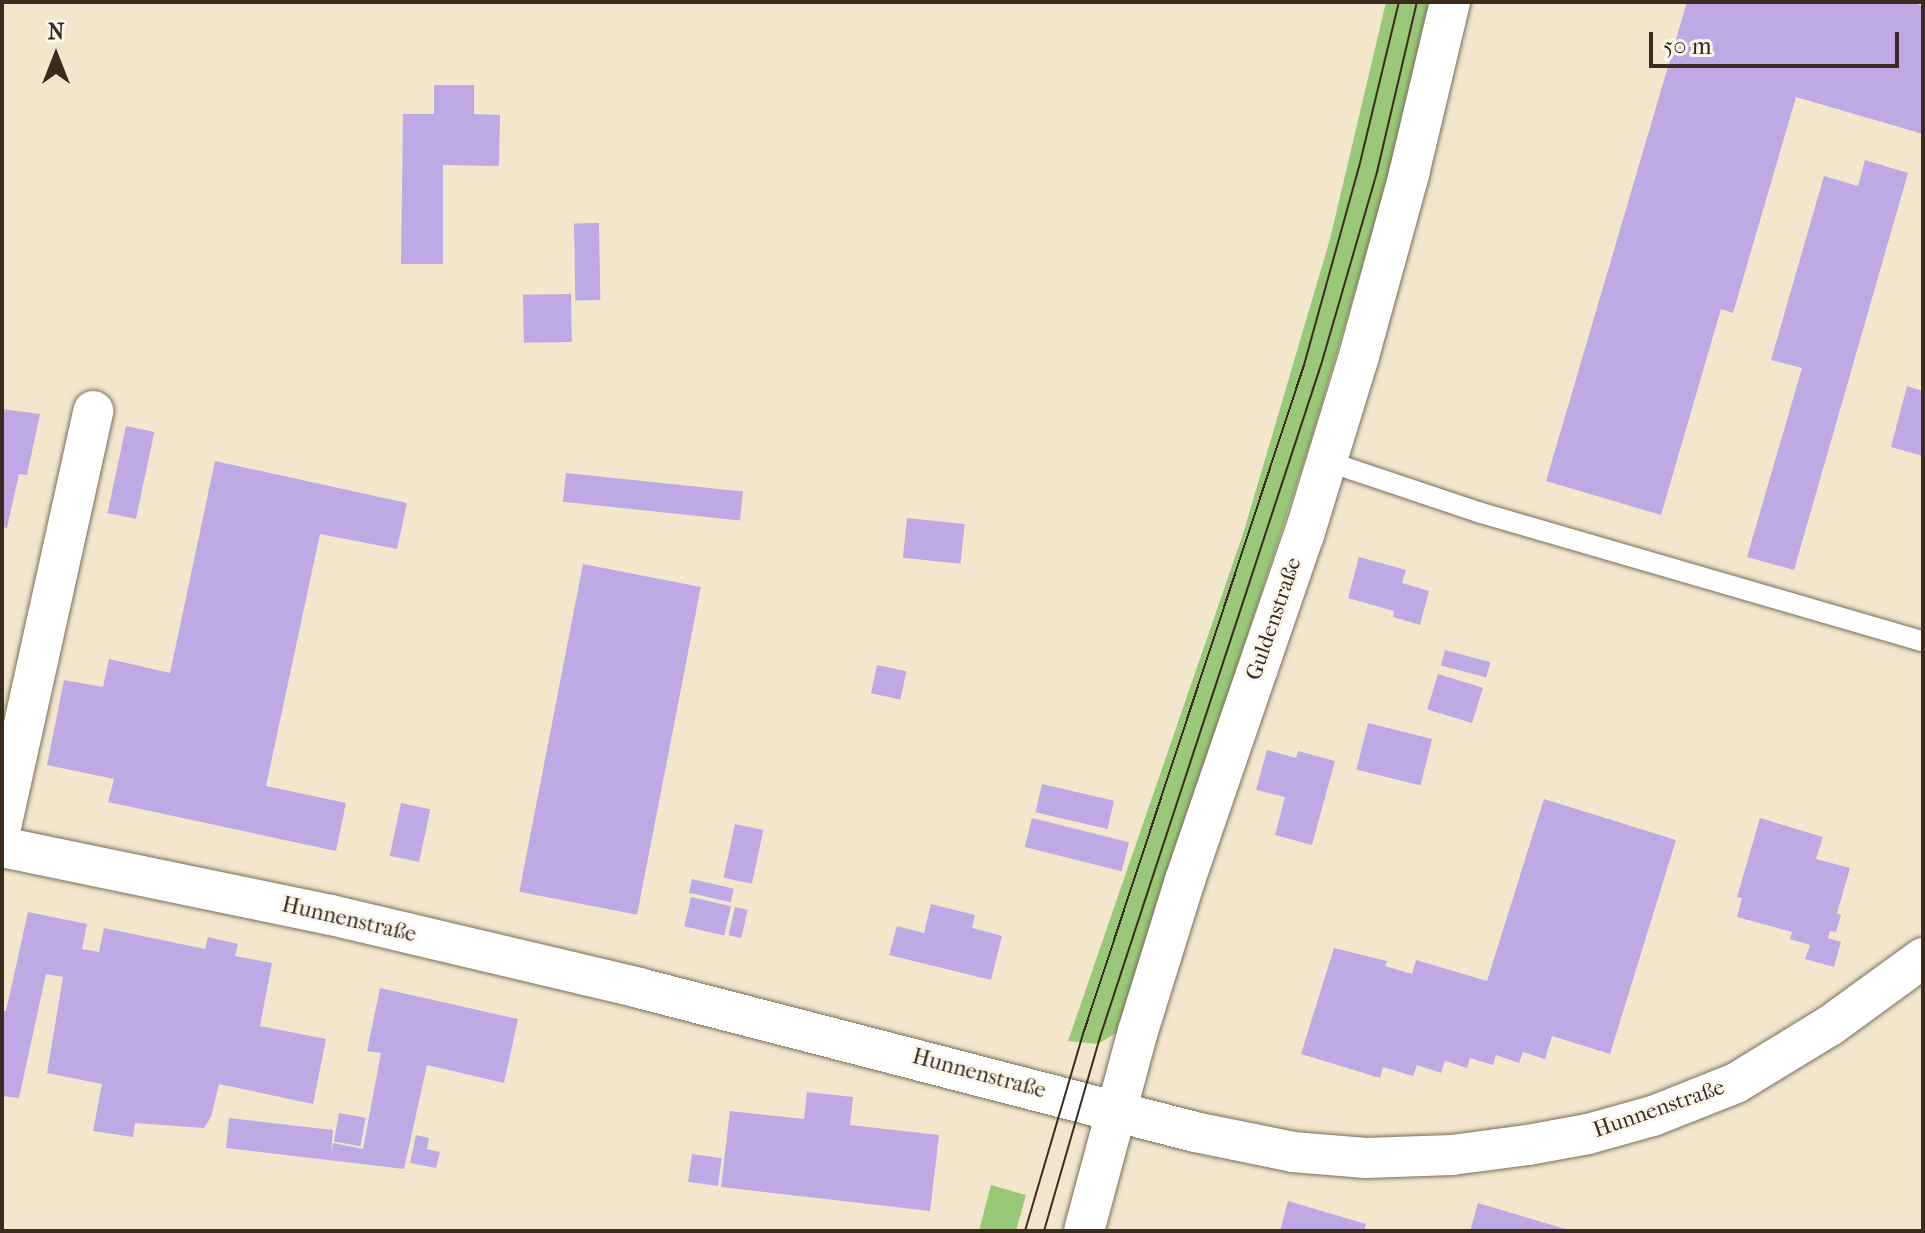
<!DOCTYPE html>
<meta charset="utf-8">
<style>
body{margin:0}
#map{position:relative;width:1925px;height:1233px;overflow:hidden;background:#f2e7cd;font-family:"IM FELL French Canon",serif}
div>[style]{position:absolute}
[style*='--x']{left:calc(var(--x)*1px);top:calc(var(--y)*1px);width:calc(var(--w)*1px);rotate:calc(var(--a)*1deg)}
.green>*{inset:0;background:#99c978}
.building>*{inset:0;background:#bfa9e5;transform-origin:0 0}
.roads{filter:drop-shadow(0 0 2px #7b6c5b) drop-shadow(0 0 2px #7b6c5b)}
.service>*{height:20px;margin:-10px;padding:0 10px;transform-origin:10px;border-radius:10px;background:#fff}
.minor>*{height:40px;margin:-20px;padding:0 20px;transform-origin:20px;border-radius:20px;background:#fff}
.tram>*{height:2px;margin:-1px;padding:0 1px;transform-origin:1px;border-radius:1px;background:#3b2a1e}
span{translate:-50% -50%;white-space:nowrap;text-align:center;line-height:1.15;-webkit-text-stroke:6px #fbf7ec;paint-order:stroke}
.street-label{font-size:22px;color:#3b2a1e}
.frame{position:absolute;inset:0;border:4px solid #3b2a1e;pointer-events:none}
.north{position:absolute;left:16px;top:16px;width:80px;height:80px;-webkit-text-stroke:6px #fbf7ec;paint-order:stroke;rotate:0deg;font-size:22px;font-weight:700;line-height:32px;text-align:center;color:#3b2a1e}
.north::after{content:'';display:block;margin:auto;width:28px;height:36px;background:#3b2a1e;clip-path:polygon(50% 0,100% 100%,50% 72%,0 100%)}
.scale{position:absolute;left:1649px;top:32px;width:250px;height:36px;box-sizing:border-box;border:4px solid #3b2a1e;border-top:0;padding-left:10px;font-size:24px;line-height:28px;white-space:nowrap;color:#3b2a1e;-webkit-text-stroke:6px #fbf7ec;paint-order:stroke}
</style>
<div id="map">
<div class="green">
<div style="clip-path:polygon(1386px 2px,1431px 2px,1390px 173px,1312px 437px,1119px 1031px,1098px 1044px,1068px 1041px,1243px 534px,1330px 239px)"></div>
<div style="clip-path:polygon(991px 1185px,1026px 1195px,1016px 1231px,979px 1231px)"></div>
</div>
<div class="building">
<div style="clip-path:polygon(1687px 2px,1910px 2px,1923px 6px,1923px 134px,1796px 97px,1733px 313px,1721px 309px,1661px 515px,1546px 481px)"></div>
<div style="clip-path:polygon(434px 85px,474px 85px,474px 114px,500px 115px,499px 166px,443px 165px,443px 264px,401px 264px,403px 114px,434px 114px)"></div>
<div style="clip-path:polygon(1865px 160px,1908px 173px,1794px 570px,1747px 557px,1802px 368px,1771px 360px,1824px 176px,1858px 186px)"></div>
<div style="left:599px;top:223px;width:77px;height:25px;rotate:89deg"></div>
<div style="left:571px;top:294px;width:48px;height:48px;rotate:89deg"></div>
<div style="clip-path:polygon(1907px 386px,1923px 391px,1923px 456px,1891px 447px)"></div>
<div style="clip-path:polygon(2px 409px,40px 414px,27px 475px,19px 474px,7px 528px,2px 527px)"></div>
<div style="left:126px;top:426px;width:29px;height:89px;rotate:12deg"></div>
<div style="clip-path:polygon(215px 461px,407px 503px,397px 549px,320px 534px,266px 786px,346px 803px,336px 851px,108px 802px,114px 779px,47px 765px,64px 680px,103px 687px,109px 659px,170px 673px)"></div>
<div style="left:566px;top:473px;width:178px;height:29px;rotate:6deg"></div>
<div style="left:907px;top:518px;width:58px;height:40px;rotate:6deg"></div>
<div style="clip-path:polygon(1359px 557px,1406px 570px,1402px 583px,1429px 591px,1420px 625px,1393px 617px,1394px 611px,1348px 598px)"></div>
<div style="left:583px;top:564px;width:120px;height:334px;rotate:11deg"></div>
<div style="left:1445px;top:650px;width:47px;height:16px;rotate:15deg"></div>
<div style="left:877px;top:665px;width:30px;height:29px;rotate:12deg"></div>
<div style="left:1438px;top:674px;width:47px;height:37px;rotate:17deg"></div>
<div style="left:1368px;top:723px;width:66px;height:48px;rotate:14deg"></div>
<div style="clip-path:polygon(1267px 750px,1296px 758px,1298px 751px,1335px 761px,1312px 845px,1275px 835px,1285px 797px,1256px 790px)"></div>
<div style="left:1042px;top:784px;width:74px;height:29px;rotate:13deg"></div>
<div style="clip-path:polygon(1544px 799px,1676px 840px,1610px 1054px,1552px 1036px,1545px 1059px,1523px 1052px,1519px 1063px,1496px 1055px,1493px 1065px,1470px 1058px,1467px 1068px,1445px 1061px,1441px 1073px,1417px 1065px,1413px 1076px,1383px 1067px,1380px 1078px,1301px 1054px,1334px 948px,1387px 961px,1385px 966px,1412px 974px,1416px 960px,1487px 981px)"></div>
<div style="left:401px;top:803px;width:30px;height:54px;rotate:12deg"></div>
<div style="left:1032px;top:818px;width:100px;height:30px;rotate:14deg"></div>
<div style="clip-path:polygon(1760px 818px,1823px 837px,1816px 859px,1850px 868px,1837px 913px,1841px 915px,1836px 932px,1830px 931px,1828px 938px,1841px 942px,1834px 967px,1805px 959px,1810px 945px,1790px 939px,1792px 932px,1737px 917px,1742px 898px,1737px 897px)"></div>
<div style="left:735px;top:824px;width:29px;height:55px;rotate:12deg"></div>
<div style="left:692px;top:879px;width:43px;height:14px;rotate:13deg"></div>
<div style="left:691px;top:897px;width:41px;height:30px;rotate:13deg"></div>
<div style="clip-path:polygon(931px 904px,975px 915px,972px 928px,1002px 936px,991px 980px,889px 955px,897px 926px,924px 933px)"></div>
<div style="left:735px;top:907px;width:13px;height:29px;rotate:13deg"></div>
<div style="clip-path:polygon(28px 912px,87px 924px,82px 949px,99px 952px,104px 928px,205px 949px,208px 937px,238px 944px,235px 956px,272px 963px,260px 1026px,326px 1039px,313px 1104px,219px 1084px,211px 1117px,204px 1128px,135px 1123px,133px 1137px,93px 1131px,102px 1084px,47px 1073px,63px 977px,46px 974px,19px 1098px,2px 1096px,2px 1011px,6px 1011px)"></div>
<div style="clip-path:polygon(380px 988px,518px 1019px,504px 1083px,427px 1065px,404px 1169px,226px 1148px,229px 1118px,333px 1130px,331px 1153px,333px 1143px,363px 1149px,381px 1053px,367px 1051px)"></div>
<div style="clip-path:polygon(807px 1092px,853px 1097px,850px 1125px,939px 1135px,930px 1211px,721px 1187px,730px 1111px,804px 1119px)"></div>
<div style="left:339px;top:1113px;width:27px;height:29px;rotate:10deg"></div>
<div style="clip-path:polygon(416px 1135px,429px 1138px,427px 1149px,440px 1152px,436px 1168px,410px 1163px)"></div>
<div style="left:692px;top:1154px;width:30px;height:28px;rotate:8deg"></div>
<div style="clip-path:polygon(1288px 1201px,1366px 1224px,1364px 1231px,1280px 1231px)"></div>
<div style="clip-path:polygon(1478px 1203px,1569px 1230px,1569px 1231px,1470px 1231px)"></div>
</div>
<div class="roads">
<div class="service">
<div style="--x:1326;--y:461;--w:163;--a:18.5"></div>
<div style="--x:1481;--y:513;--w:460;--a:16.2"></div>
</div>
<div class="minor">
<div style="--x:2;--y:823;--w:422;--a:-77.5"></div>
<div style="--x:2;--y:847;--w:336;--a:11.7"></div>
<div style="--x:331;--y:915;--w:317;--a:13.3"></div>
<div style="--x:639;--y:988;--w:574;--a:14.52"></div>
<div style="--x:1195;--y:1132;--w:100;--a:11.5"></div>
<div style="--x:1293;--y:1152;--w:73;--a:4.7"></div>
<div style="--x:1366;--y:1158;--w:86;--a:-2"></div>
<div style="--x:1452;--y:1155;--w:77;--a:-7.5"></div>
<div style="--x:1528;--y:1145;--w:61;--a:-10.4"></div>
<div style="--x:1588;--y:1134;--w:67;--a:-15.5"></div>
<div style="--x:1653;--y:1116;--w:89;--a:-21.7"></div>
<div style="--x:1736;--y:1083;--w:111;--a:-31.4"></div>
<div style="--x:1831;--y:1025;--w:114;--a:-36.1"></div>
<div style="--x:1084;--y:1231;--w:207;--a:-74.9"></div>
<div style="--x:1138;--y:1031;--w:158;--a:-72.7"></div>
<div style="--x:1185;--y:880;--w:365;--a:-71"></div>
<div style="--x:1304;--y:535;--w:187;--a:-72.9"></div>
<div style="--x:1359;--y:356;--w:189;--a:-74.6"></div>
<div style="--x:1409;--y:174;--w:177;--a:-76.6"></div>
</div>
</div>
<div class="tram">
<div style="--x:1025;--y:1231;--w:209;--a:-73.6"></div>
<div style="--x:1084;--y:1031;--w:701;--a:-71.72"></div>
<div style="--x:1304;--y:365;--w:205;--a:-74.5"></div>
<div style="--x:1359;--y:167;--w:170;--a:-76.4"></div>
<div style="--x:1044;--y:1231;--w:202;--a:-73.9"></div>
<div style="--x:1100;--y:1037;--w:707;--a:-71.8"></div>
<div style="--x:1321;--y:365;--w:201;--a:-73.8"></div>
<div style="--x:1377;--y:172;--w:175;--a:-76.8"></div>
</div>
<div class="street-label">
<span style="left:1274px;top:619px;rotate:-71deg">Guldenstraße</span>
<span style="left:349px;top:920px;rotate:13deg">Hunnenstraße</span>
<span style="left:979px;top:1074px;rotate:15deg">Hunnenstraße</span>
<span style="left:1659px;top:1109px;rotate:-19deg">Hunnenstraße</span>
</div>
<div class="frame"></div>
<div class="north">N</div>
<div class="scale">50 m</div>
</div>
